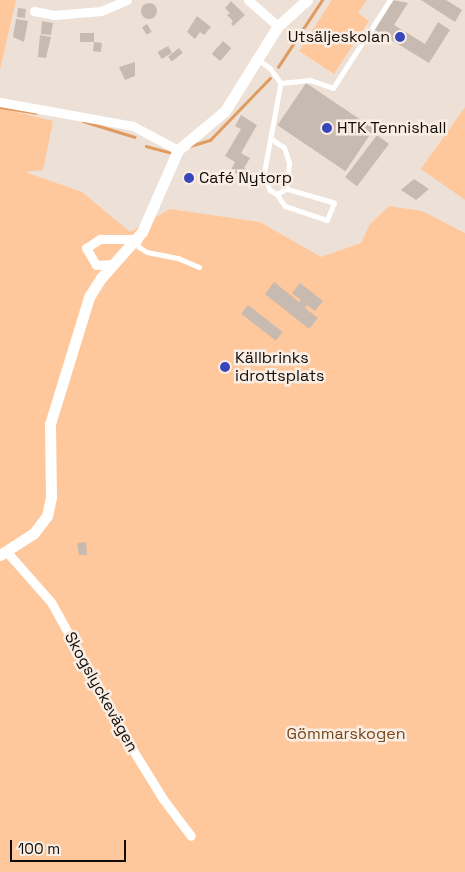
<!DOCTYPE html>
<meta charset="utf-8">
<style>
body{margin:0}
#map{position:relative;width:465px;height:872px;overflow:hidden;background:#ede1d7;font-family:"Space Grotesk",sans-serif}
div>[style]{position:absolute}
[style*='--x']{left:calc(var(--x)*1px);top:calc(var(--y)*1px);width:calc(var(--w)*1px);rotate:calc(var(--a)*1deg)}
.green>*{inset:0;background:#fec89c}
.stream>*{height:2.5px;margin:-1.25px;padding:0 1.25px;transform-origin:1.25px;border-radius:1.25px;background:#e09c60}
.building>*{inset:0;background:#c6bab1;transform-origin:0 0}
.round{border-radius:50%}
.service>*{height:4.5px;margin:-2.25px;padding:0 2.25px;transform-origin:2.25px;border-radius:2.25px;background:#fff}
.minor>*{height:9px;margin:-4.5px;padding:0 4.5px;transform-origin:4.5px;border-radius:4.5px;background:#fff}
.tertiary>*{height:11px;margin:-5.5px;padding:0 5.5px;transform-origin:5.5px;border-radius:5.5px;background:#fff}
.dots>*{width:14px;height:14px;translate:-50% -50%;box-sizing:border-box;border:2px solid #faeee4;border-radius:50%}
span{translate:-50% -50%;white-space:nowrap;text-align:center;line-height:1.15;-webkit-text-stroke:5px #faeee4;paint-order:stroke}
.poi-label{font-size:16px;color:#110d0a}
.right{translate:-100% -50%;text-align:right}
.left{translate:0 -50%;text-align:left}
.street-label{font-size:16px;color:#110d0a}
.park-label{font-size:16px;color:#75471b}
.scale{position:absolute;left:10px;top:840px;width:116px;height:22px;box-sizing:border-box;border:2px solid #110d0a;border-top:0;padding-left:6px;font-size:15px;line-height:18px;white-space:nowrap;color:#110d0a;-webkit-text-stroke:4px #faeee4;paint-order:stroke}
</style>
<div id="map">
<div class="green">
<div style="clip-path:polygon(0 0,16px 0,0 70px)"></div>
<div style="clip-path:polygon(332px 0,367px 0,358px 13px,369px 21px,334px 74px,299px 51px)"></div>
<div style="clip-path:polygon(465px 107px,465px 200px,421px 169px)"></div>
<div style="clip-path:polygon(0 108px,53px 121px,43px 170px,25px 172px,82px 192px,130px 232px,170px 209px,260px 222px,321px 257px,361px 243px,370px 224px,389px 206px,422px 211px,465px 233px,465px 872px,0 872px)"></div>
</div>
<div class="stream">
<div style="--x:278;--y:67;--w:80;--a:-56.7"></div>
<div style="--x:0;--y:107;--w:36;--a:9"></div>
<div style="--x:83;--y:121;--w:54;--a:17.1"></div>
<div style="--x:146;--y:146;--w:24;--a:15"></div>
<div style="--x:190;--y:146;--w:21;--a:-17"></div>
<div style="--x:210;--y:140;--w:86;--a:-45.9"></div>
</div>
<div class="building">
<div style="clip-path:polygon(393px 0,408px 3px,394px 25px,425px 44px,438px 22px,450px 30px,429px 63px,375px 30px)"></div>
<div style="clip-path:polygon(421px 0,446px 0,462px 10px,455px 22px)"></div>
<div style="clip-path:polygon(231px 1px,245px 15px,233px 26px,231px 24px,233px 21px,227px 15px,230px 13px,225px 8px)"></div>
<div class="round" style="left:141px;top:3px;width:16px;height:16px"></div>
<div style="left:18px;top:8px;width:8px;height:9px;rotate:7deg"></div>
<div style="clip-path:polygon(197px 16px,211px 27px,204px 35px,200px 32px,195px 39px,187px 32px)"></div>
<div style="clip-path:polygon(16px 19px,28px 21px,24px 42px,13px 37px)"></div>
<div style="clip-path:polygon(42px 21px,53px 23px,51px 35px,41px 34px)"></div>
<div style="left:147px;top:24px;width:9px;height:6px;rotate:58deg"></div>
<div style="left:80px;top:33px;width:14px;height:9px"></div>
<div style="clip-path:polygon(40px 35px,51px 37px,46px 58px,38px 57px)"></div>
<div style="left:223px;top:41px;width:11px;height:17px;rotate:41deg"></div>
<div style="left:94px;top:42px;width:8px;height:9px;rotate:7deg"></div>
<div style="left:168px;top:46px;width:8px;height:12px;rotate:60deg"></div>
<div style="left:179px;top:48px;width:6px;height:14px;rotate:51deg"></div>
<div style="clip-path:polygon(135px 62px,135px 76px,125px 80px,119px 67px)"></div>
<div style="left:306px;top:83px;width:82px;height:51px;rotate:34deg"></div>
<div style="clip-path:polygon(241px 115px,257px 125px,241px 153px,250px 158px,244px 168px,252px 173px,248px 180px,231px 170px,235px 162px,225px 156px,241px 129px,235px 126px)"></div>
<div style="left:377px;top:135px;width:15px;height:53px;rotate:37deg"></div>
<div style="clip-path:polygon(188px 172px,195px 175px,190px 184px,183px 181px)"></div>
<div style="clip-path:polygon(218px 175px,225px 177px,222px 186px,216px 185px)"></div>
<div style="clip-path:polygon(414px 179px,429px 189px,416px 200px,401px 190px)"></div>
<div style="clip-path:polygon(274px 282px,299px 302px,301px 300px,292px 293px,300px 283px,323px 301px,315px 311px,307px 305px,305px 308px,318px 318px,309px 329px,265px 294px)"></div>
<div style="left:248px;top:305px;width:44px;height:11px;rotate:38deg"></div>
<div style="clip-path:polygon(86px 542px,87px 555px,79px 555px,77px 543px)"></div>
</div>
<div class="service">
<div style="--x:259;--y:60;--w:14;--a:36"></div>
<div style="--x:270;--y:68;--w:19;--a:54"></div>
<div style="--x:281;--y:83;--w:95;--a:100.4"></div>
<div style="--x:264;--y:176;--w:15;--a:67"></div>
<div style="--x:270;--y:190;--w:8;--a:30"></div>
<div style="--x:277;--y:194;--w:10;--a:-29"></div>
<div style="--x:286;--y:189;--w:26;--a:-83"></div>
<div style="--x:289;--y:163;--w:16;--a:-108"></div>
<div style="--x:284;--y:148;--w:14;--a:-146"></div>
<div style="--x:281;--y:83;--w:29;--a:-6"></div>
<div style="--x:310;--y:80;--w:24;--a:19"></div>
<div style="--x:333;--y:88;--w:105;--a:-57.1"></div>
<div style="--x:277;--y:194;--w:14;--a:56"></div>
<div style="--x:285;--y:206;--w:44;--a:18.4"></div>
<div style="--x:327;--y:220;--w:18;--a:-68"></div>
<div style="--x:334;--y:203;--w:50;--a:-163.7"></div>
<div style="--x:138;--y:240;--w:7;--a:82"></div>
<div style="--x:139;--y:247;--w:9;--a:32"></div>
<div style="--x:147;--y:252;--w:32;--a:11"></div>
<div style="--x:178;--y:258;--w:23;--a:23"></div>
</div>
<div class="minor">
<div style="--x:248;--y:0;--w:40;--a:41"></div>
<div style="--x:34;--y:11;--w:20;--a:11"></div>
<div style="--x:54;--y:15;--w:47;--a:-4.9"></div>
<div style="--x:101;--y:11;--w:28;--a:-23"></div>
<div style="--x:0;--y:102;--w:135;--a:10.2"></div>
<div style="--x:133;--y:126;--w:51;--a:28.1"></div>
<div style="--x:114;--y:264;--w:18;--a:177"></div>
<div style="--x:96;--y:265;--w:20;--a:-120"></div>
<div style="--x:86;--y:248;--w:17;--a:-33"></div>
<div style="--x:100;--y:239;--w:38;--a:0"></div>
<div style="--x:6;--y:551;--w:68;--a:48.6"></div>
<div style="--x:51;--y:602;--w:166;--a:61.1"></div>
<div style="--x:131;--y:747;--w:61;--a:58.4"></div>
<div style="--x:163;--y:799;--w:46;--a:52.9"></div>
</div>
<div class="tertiary">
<div style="--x:0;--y:555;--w:40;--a:-32.9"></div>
<div style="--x:34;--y:533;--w:21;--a:-53"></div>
<div style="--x:47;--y:516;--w:19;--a:-78"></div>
<div style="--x:51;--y:497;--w:73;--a:-90.8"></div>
<div style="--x:50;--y:424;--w:133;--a:-72.9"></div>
<div style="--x:89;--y:297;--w:22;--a:-58"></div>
<div style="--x:101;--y:278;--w:62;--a:-48.3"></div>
<div style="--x:142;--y:232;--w:90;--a:-66.3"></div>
<div style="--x:178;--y:150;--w:61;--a:-39.7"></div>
<div style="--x:225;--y:111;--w:100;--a:-58.1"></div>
<div style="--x:278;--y:26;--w:39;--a:-42"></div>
</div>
<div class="dots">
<div style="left:400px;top:37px;background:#3747b9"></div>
<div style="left:327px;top:128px;background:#3747b9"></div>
<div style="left:189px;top:178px;background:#3747b9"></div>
<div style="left:225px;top:367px;background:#3747b9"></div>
</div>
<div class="poi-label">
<span class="right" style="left:390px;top:37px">Utsäljeskolan</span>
<span class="left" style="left:337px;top:128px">HTK Tennishall</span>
<span class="left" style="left:199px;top:178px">Café Nytorp</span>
<span class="left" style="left:235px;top:367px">Källbrinks<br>idrottsplats</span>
</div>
<div class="street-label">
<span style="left:101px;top:692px;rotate:61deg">Skogslyckevägen</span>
</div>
<div class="park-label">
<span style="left:346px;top:734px">Gömmarskogen</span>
</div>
<div class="scale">100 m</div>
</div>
